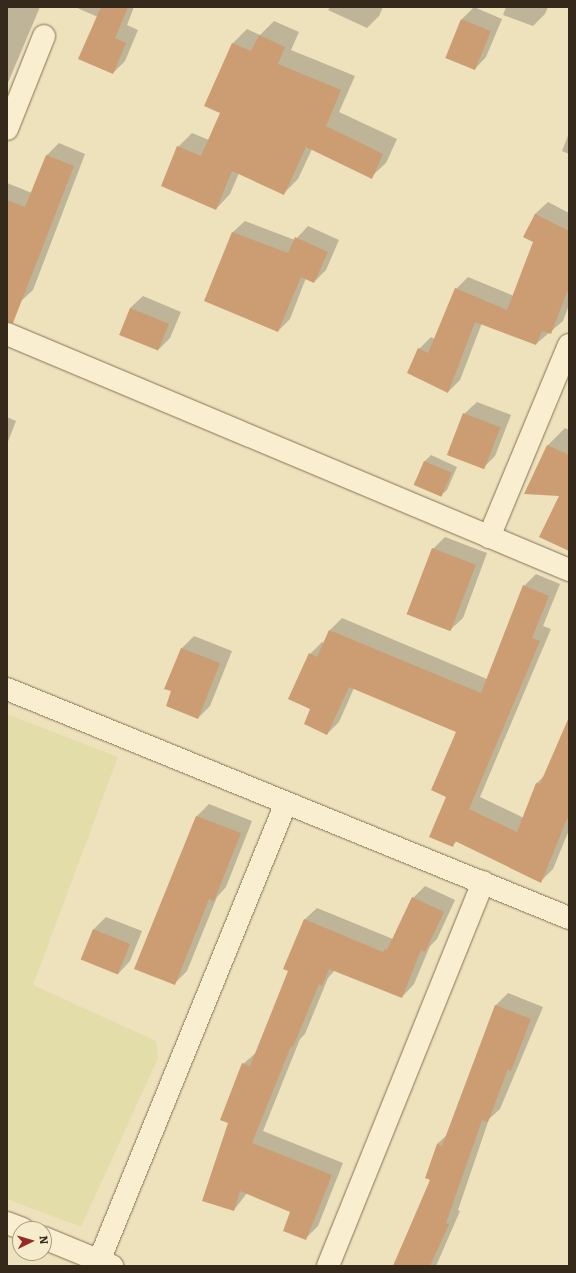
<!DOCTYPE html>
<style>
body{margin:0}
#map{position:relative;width:576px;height:1273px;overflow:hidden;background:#eee2bd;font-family:Bitter,serif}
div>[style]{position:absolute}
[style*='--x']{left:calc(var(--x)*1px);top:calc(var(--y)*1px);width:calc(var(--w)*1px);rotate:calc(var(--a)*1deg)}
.farmland>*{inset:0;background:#e3ddaa}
.shadow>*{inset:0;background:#0003}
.building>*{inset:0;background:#cc9d72;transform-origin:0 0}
.roads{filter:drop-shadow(0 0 1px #857256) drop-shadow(0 0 1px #857256)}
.street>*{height:22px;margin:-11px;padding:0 11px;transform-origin:11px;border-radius:11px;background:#f9efd0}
span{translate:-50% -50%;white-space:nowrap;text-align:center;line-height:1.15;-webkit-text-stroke:3px #f5eccc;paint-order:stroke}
.frame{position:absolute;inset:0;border:8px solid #34291b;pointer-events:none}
.north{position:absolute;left:12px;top:1221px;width:40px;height:40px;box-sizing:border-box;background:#f5eccc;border:1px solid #a89e85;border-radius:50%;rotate:85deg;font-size:11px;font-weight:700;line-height:16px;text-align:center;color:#34291b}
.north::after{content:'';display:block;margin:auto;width:14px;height:18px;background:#942b26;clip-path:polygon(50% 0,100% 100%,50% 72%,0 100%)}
</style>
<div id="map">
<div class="farmland">
<div style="clip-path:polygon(7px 714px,118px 757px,33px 985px,156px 1041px,158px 1058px,81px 1227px,7px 1199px)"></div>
</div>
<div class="shadow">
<div style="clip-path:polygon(7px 7px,40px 7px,7px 85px)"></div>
<div style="clip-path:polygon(75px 7px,134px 7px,127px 25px,138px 30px,125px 61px,113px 73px,98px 17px)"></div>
<div style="clip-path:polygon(330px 7px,383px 7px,379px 16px,367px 28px,328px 10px)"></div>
<div style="clip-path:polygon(474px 7px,502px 19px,486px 57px,474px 70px,462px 19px)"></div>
<div style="clip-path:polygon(506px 7px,548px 7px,545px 14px,533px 26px,503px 15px)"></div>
<div style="clip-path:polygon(274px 21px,299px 32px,291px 50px,355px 76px,339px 112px,397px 139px,386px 163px,371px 177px,312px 149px,298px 179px,284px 193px,239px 173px,230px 194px,216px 209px,178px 147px,192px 133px,209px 140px,221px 112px,206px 106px,233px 43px,247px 29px,260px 35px)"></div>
<div style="clip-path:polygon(569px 133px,569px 154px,562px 151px)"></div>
<div style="clip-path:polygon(59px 143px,85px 154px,33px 290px,20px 302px,7px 297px,7px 183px,32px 193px,47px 155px)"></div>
<div style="clip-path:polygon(548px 202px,569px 213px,569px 305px,563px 321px,536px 344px,482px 323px,460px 380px,448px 392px,419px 349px,431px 337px,435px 339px,456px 289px,468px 277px,514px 296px,534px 241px,525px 237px,535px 214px)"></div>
<div style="clip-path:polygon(245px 221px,295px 240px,308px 226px,339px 240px,326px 270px,314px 282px,306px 278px,290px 319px,278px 331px,205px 300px,233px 232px)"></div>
<div style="clip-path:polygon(143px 296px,181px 312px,170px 338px,158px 350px,130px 308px)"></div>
<div style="clip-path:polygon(477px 402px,511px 415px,495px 456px,483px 468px,464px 414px)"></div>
<div style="clip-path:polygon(7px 417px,16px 421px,7px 444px)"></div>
<div style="clip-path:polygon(565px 428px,569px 430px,569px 550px,560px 495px,548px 445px)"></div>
<div style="clip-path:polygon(431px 455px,457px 467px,447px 490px,440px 496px,414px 484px,425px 461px)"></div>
<div style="clip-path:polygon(445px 537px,487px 553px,463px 618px,450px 630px,433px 549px)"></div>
<div style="clip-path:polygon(536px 574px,560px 584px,543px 626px,551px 629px,480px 797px,524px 818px,537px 783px,545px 775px,569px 727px,569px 830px,553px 869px,541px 881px,457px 841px,452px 846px,447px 796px,457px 732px,354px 688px,339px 722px,327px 734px,312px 708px,310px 654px,322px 642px,324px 643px,330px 630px,342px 618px,487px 679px,524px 586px)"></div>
<div style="clip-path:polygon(194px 636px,232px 651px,210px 706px,198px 718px,173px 691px,166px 688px,182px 648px)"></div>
<div style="clip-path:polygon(209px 804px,252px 821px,226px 887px,217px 897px,187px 971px,174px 984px,135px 968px,197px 816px)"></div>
<div style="clip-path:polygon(425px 886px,455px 900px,437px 939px,430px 946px,414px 984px,402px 997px,335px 970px,328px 978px,305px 1034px,300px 1039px,263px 1131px,343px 1163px,318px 1226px,305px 1239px,292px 1212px,247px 1193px,234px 1210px,229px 1123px,243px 1064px,257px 1052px,290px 971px,304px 920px,317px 908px,393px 939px,413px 898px)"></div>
<div style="clip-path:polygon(106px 917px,142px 931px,130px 961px,118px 974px,94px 929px)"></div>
<div style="clip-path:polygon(508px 993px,543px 1007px,500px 1109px,489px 1119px,458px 1210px,460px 1211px,436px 1266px,393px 1266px,432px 1179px,437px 1144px,447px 1135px,496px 1005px)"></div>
</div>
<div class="building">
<div style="clip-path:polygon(101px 7px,128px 7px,115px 38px,126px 43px,113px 74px,78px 59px)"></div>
<div style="left:461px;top:19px;width:32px;height:42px;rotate:22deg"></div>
<div style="clip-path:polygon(259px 35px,285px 47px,278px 64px,341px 90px,326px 126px,383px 154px,372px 179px,306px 147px,284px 195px,232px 171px,216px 210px,161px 186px,177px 146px,201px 156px,220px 113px,204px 106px,232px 43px,251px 51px)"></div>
<div style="clip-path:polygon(46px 155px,74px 166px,13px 323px,7px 322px,7px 200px,25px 207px)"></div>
<div style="clip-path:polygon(535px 214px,569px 231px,569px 287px,551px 334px,542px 331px,536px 345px,475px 322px,448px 393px,407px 373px,418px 348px,428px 353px,455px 288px,507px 310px,533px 242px,523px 237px)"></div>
<div style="clip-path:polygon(232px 232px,288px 253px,295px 237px,328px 252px,314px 283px,301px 277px,278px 332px,204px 301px)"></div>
<div style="left:130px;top:308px;width:42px;height:29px;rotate:22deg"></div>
<div style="left:463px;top:413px;width:40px;height:45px;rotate:21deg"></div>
<div style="clip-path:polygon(547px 445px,569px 455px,569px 551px,539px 537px,559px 496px,524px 494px)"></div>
<div style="left:424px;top:461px;width:30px;height:26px;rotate:23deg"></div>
<div style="left:432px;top:548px;width:47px;height:71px;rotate:21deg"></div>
<div style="clip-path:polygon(523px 585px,549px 596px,532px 638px,540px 641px,469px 809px,517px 832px,536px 783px,540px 784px,569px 717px,569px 814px,541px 883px,455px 841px,453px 847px,429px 837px,446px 797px,431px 790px,456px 732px,349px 687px,327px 735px,304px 724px,310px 709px,288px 699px,309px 653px,317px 657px,329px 630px,481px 693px)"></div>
<div style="clip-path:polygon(181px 648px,220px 663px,198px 719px,166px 706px,171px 691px,164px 689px)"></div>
<div style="clip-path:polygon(196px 816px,241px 833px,214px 901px,209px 899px,175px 985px,134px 969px)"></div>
<div style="clip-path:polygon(412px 897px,444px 912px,425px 952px,421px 950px,402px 998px,329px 969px,322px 986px,319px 984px,293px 1047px,291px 1046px,252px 1143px,332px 1175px,306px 1240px,283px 1231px,290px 1212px,240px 1191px,234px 1211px,202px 1201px,228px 1123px,220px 1120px,242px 1063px,250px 1066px,288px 971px,283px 969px,304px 919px,383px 952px,385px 949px,387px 950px)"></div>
<div style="left:93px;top:929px;width:40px;height:33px;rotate:22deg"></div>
<div style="clip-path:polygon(495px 1005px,531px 1019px,511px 1071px,508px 1069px,488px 1122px,482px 1120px,446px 1223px,449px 1224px,430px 1266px,393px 1266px,430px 1180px,425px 1178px,437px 1144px,442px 1146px)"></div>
</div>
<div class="roads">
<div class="street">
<div style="--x:7;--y:129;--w:100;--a:-68.3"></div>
<div style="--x:7;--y:334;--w:610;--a:22.78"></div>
<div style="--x:489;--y:537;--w:208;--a:-67.4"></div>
<div style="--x:7;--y:689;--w:607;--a:22.17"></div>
<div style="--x:7;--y:1223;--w:17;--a:21"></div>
<div style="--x:44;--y:1238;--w:74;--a:22.4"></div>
<div style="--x:97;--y:1266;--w:499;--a:-67.8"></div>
<div style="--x:328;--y:1266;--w:414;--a:-68"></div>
</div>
</div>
<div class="frame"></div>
<div class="north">N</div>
</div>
